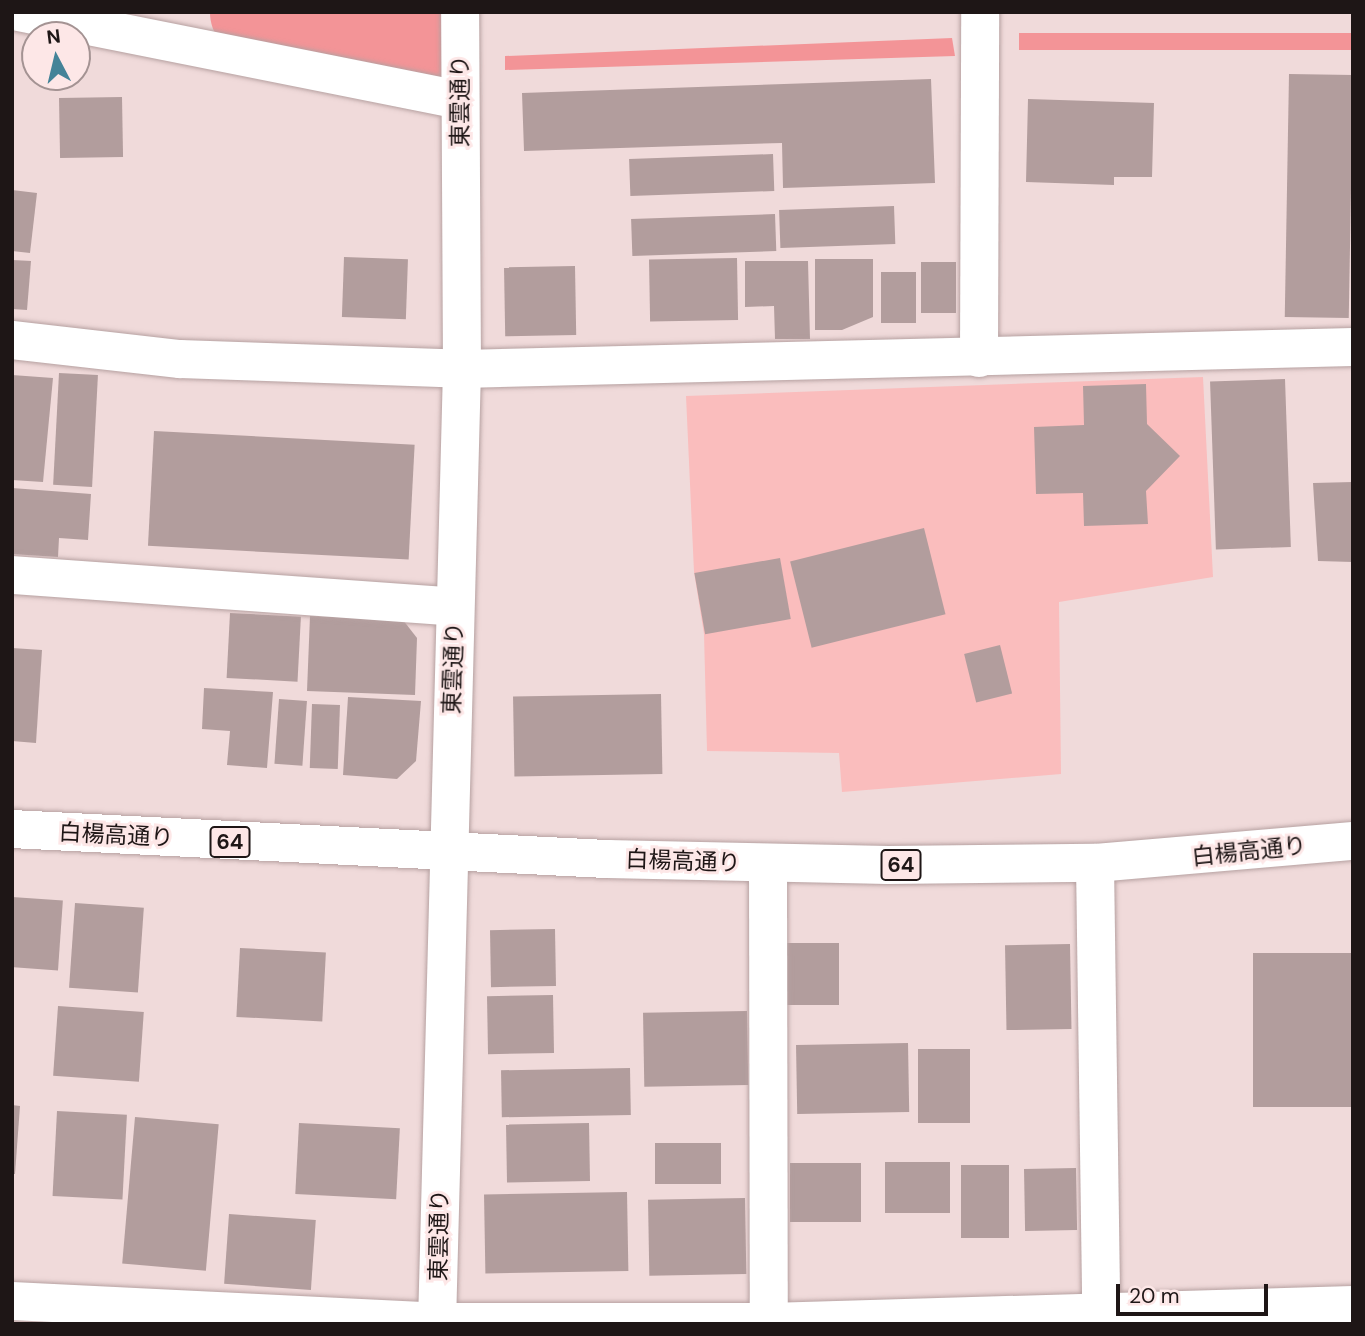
<!DOCTYPE html>
<meta charset="utf-8">
<style>
body{margin:0}
#map{position:relative;width:1365px;height:1336px;overflow:hidden;background:#f0dada;font-family:"DM Sans","Noto Sans JP",sans-serif}
div>[style]{position:absolute}
[style*='--x']{left:calc(var(--x)*1px);top:calc(var(--y)*1px);width:calc(var(--w)*1px);rotate:calc(var(--a)*1deg)}
.green>*{inset:0;background:#fabdbd}
.water>*{inset:0;background:#f39497;transform-origin:0 0}
.river>*{height:91px;margin:-45.5px;padding:0 45.5px;transform-origin:45.5px;border-radius:45.5px;background:#f39497}
.building>*{inset:0;background:#b29d9d;transform-origin:0 0}
.roads{filter:drop-shadow(0 0 2px #b6a1a1) drop-shadow(0 0 2px #b6a1a1)}
.street>*{height:38px;margin:-19px;padding:0 19px;transform-origin:19px;border-radius:19px;background:#fff}
.secondary>*{height:38px;margin:-19px;padding:0 19px;transform-origin:19px;border-radius:19px;background:#fff}
.primary>*{height:38px;margin:-19px;padding:0 19px;transform-origin:19px;border-radius:19px;background:#fff}
span{translate:-50% -50%;white-space:nowrap;text-align:center;line-height:1.15;-webkit-text-stroke:6px #fde7e7;paint-order:stroke}
.shield-label span{padding:2px 5px;background:#fde7e7;border:2px solid;border-radius:5px;-webkit-text-stroke-width:0}
.shield-label{font-size:21px;color:#1e1616;font-weight:700}
.street-label{font-size:23px;color:#1e1616}
.frame{position:absolute;inset:0;border:14px solid #1e1616;pointer-events:none}
.north{position:absolute;left:21px;top:21px;width:70px;height:70px;box-sizing:border-box;background:#fde7e7;border:2px solid #a49393;border-radius:50%;rotate:353deg;font-size:19px;font-weight:700;line-height:28px;text-align:center;color:#1e1616}
.north::after{content:'';display:block;margin:auto;width:24px;height:32px;background:#448398;clip-path:polygon(50% 0,100% 100%,50% 72%,0 100%)}
.scale{position:absolute;left:1116px;top:1284px;width:152px;height:32px;box-sizing:border-box;border:4px solid #1e1616;border-top:0;padding-left:9px;font-size:21px;line-height:24px;white-space:nowrap;color:#1e1616;-webkit-text-stroke:5px #fde7e7;paint-order:stroke}
</style>
<div id="map">
<div class="green">
<div style="clip-path:polygon(1203px 377px,1213px 577px,1059px 602px,1061px 774px,842px 792px,839px 753px,707px 751px,704px 634px,694px 572px,686px 396px)"></div>
</div>
<div class="water">
<div style="clip-path:polygon(213px 12px,283px 12px,399px 42px,390px 51px)"></div>
<div style="left:1353px;top:33px;width:17px;height:334px;rotate:90deg"></div>
<div style="clip-path:polygon(952px 38px,955px 56px,505px 70px,505px 56px)"></div>
</div>
<div class="river">
<div style="--x:255;--y:12;--w:163;--a:13.4"></div>
</div>
<div class="building">
<div style="left:1289px;top:74px;width:64px;height:243px;rotate:1deg"></div>
<div style="clip-path:polygon(931px 79px,935px 183px,783px 188px,782px 143px,524px 151px,522px 93px)"></div>
<div style="left:122px;top:97px;width:60px;height:63px;rotate:89deg"></div>
<div style="clip-path:polygon(1028px 99px,1154px 103px,1152px 177px,1114px 177px,1114px 185px,1026px 182px)"></div>
<div style="left:773px;top:154px;width:37px;height:144px;rotate:88deg"></div>
<div style="clip-path:polygon(12px 190px,37px 193px,30px 253px,12px 251px)"></div>
<div style="left:894px;top:206px;width:38px;height:115px;rotate:88deg"></div>
<div style="left:775px;top:214px;width:37px;height:144px;rotate:88deg"></div>
<div style="left:344px;top:257px;width:64px;height:60px;rotate:2deg"></div>
<div style="left:737px;top:258px;width:62px;height:88px;rotate:89deg"></div>
<div style="clip-path:polygon(815px 259px,873px 259px,873px 317px,842px 330px,815px 330px)"></div>
<div style="clip-path:polygon(12px 260px,31px 261px,27px 310px,12px 309px)"></div>
<div style="clip-path:polygon(745px 261px,808px 261px,810px 339px,775px 339px,774px 306px,745px 307px)"></div>
<div style="left:921px;top:262px;width:35px;height:51px"></div>
<div style="left:575px;top:266px;width:69px;height:71px;rotate:89deg"></div>
<div style="left:881px;top:272px;width:35px;height:51px"></div>
<div style="left:59px;top:373px;width:39px;height:112px;rotate:3deg"></div>
<div style="clip-path:polygon(12px 375px,53px 378px,43px 482px,12px 480px)"></div>
<div style="left:1285px;top:379px;width:168px;height:75px;rotate:88deg"></div>
<div style="clip-path:polygon(1146px 384px,1147px 424px,1180px 456px,1146px 491px,1148px 524px,1084px 526px,1083px 493px,1036px 494px,1034px 427px,1084px 425px,1083px 386px)"></div>
<div style="left:154px;top:431px;width:261px;height:115px;rotate:3deg"></div>
<div style="clip-path:polygon(1353px 482px,1353px 562px,1318px 561px,1313px 483px)"></div>
<div style="clip-path:polygon(12px 488px,91px 494px,88px 540px,59px 538px,58px 557px,12px 554px)"></div>
<div style="left:924px;top:528px;width:89px;height:138px;rotate:76deg"></div>
<div style="left:780px;top:558px;width:62px;height:87px;rotate:80deg"></div>
<div style="left:230px;top:613px;width:71px;height:65px;rotate:3deg"></div>
<div style="clip-path:polygon(310px 616px,403px 620px,417px 638px,415px 695px,307px 691px)"></div>
<div style="left:1000px;top:645px;width:50px;height:37px;rotate:76deg"></div>
<div style="clip-path:polygon(12px 648px,42px 650px,36px 743px,12px 741px)"></div>
<div style="clip-path:polygon(204px 688px,273px 692px,267px 768px,227px 765px,230px 731px,202px 729px)"></div>
<div style="left:661px;top:694px;width:80px;height:148px;rotate:89deg"></div>
<div style="clip-path:polygon(348px 697px,421px 701px,416px 761px,397px 779px,343px 775px)"></div>
<div style="left:279px;top:699px;width:28px;height:65px;rotate:4deg"></div>
<div style="left:312px;top:704px;width:28px;height:64px;rotate:2deg"></div>
<div style="left:12px;top:897px;width:51px;height:70px;rotate:4deg"></div>
<div style="left:75px;top:903px;width:69px;height:85px;rotate:4deg"></div>
<div style="left:555px;top:929px;width:57px;height:65px;rotate:89deg"></div>
<div style="left:839px;top:943px;width:62px;height:52px;rotate:90deg"></div>
<div style="left:1070px;top:944px;width:85px;height:65px;rotate:89deg"></div>
<div style="left:240px;top:948px;width:86px;height:69px;rotate:3deg"></div>
<div style="left:1353px;top:953px;width:154px;height:100px;rotate:90deg"></div>
<div style="left:553px;top:995px;width:58px;height:66px;rotate:89deg"></div>
<div style="left:58px;top:1006px;width:86px;height:70px;rotate:4deg"></div>
<div style="left:747px;top:1011px;width:74px;height:104px;rotate:89deg"></div>
<div style="left:908px;top:1043px;width:69px;height:112px;rotate:89deg"></div>
<div style="left:918px;top:1049px;width:52px;height:74px"></div>
<div style="left:630px;top:1068px;width:47px;height:129px;rotate:89deg"></div>
<div style="clip-path:polygon(12px 1105px,20px 1106px,15px 1174px,12px 1174px)"></div>
<div style="left:57px;top:1111px;width:70px;height:85px;rotate:3deg"></div>
<div style="left:135px;top:1117px;width:84px;height:147px;rotate:5deg"></div>
<div style="left:299px;top:1123px;width:101px;height:71px;rotate:3deg"></div>
<div style="left:589px;top:1123px;width:58px;height:83px;rotate:89deg"></div>
<div style="left:655px;top:1143px;width:66px;height:41px"></div>
<div style="left:885px;top:1162px;width:65px;height:51px"></div>
<div style="left:790px;top:1163px;width:71px;height:59px"></div>
<div style="left:961px;top:1165px;width:48px;height:73px"></div>
<div style="left:1076px;top:1168px;width:62px;height:52px;rotate:89deg"></div>
<div style="left:627px;top:1192px;width:79px;height:143px;rotate:89deg"></div>
<div style="left:745px;top:1198px;width:76px;height:97px;rotate:89deg"></div>
<div style="left:229px;top:1214px;width:87px;height:70px;rotate:4deg"></div>
</div>
<div class="roads">
<div class="street">
<div style="--x:19;--y:12;--w:449;--a:11.3"></div>
<div style="--x:12;--y:340;--w:169;--a:6.5"></div>
<div style="--x:180;--y:359;--w:282;--a:2"></div>
<div style="--x:462;--y:369;--w:891;--a:-1.41"></div>
<div style="--x:979;--y:358;--w:346;--a:-89.8"></div>
<div style="--x:12;--y:575;--w:443;--a:4.1"></div>
<div style="--x:768;--y:863;--w:459;--a:89.9"></div>
<div style="--x:1095;--y:863;--w:452;--a:89.2"></div>
<div style="--x:12;--y:1301;--w:426;--a:2.8"></div>
<div style="--x:437;--y:1322;--w:332;--a:0"></div>
<div style="--x:769;--y:1322;--w:584;--a:-1.67"></div>
</div>
<div class="secondary">
<div style="--x:437;--y:1324;--w:955;--a:-88.5"></div>
<div style="--x:462;--y:369;--w:357;--a:-90.3"></div>
</div>
<div class="primary">
<div style="--x:12;--y:829;--w:596;--a:2.89"></div>
<div style="--x:607;--y:859;--w:281;--a:1.2"></div>
<div style="--x:888;--y:865;--w:207;--a:-0.6"></div>
<div style="--x:1095;--y:863;--w:259;--a:-4.9"></div>
</div>
</div>
<div class="shield-label">
<span style="left:230px;top:842px">64</span>
<span style="left:901px;top:865px">64</span>
</div>
<div class="street-label">
<span style="left:460px;top:101px;rotate:-90deg">東雲通り</span>
<span style="left:453px;top:668px;rotate:-88deg">東雲通り</span>
<span style="left:116px;top:835px;rotate:3deg">白楊高通り</span>
<span style="left:1249px;top:851px;rotate:-6deg">白楊高通り</span>
<span style="left:683px;top:861px;rotate:2deg">白楊高通り</span>
<span style="left:439px;top:1235px;rotate:-89deg">東雲通り</span>
</div>
<div class="frame"></div>
<div class="north">N</div>
<div class="scale">20 m</div>
</div>
